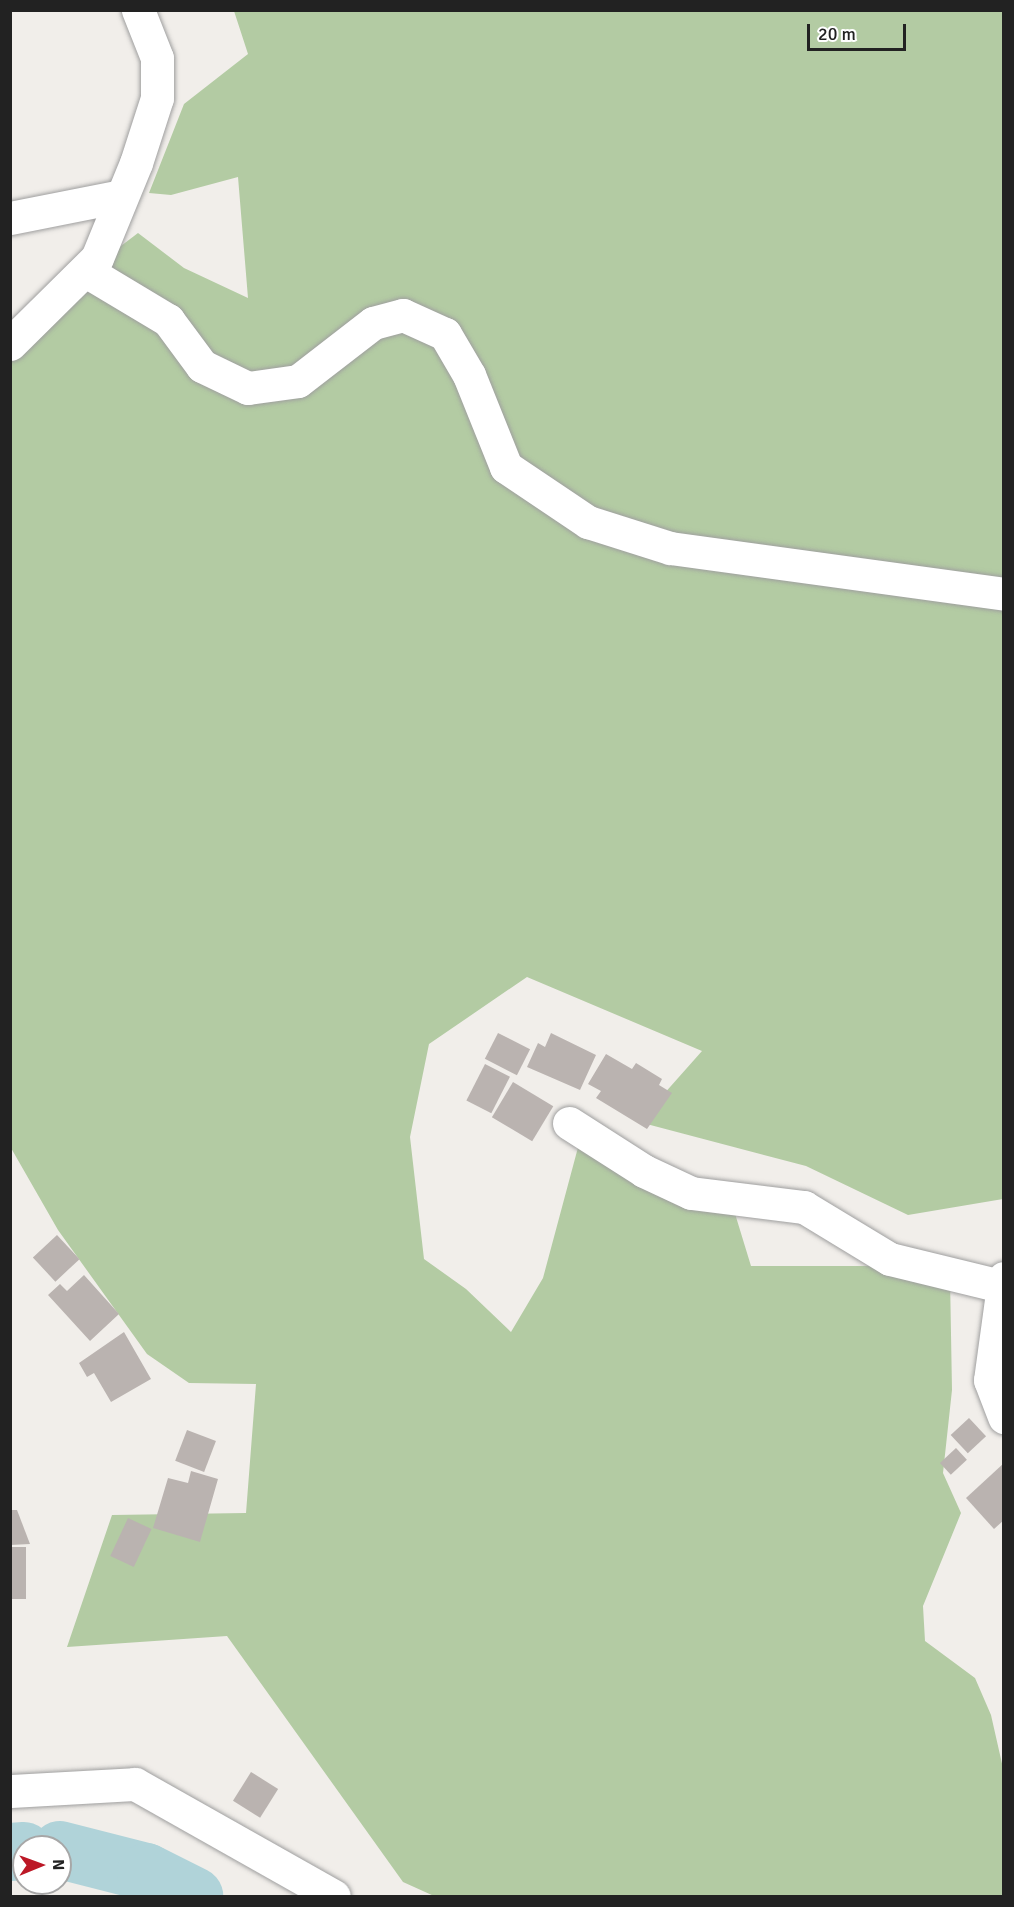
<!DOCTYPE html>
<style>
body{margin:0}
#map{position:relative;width:1014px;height:1907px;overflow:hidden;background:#f1eeea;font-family:Signika,sans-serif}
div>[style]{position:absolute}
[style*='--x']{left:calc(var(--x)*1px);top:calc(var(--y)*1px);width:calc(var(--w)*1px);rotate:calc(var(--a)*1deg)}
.forest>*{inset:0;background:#b3cba3}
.river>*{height:58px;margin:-29px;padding:0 29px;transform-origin:29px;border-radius:29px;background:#b0d3d9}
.building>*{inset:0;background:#bab3b0;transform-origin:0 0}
.roads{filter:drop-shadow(0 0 2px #9f9f9f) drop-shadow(0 0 2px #9f9f9f)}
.minor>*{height:33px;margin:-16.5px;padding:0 16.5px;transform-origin:16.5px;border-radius:16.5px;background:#fff}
span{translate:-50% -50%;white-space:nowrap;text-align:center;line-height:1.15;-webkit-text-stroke:4.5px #fff;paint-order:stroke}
.frame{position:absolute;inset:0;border:12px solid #222;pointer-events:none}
.north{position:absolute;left:12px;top:1835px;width:60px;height:60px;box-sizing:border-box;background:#fff;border:2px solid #a7a7a7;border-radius:50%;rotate:89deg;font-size:16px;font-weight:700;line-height:24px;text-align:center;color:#222}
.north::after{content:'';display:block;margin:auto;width:21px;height:27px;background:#bc1826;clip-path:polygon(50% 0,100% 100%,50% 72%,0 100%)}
.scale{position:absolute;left:807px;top:24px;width:99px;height:27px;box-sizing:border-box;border:3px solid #222;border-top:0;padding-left:8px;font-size:18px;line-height:21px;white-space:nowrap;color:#222;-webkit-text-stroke:4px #fff;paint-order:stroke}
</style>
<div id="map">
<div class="forest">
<div style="clip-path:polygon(234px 11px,1003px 11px,1003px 1199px,908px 1215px,806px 1166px,639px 1122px,702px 1051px,527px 977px,429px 1044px,410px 1137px,424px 1259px,466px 1289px,511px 1332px,543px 1278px,580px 1140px,729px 1194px,751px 1266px,882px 1266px,950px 1277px,952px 1390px,943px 1473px,961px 1513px,923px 1606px,925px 1641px,975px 1678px,991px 1715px,1003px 1768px,1003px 1896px,434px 1896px,403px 1882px,227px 1636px,67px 1647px,112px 1515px,246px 1513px,256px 1384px,189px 1383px,147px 1354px,58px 1230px,11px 1148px,10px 348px,42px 306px,138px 233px,184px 268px,248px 298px,238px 177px,171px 195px,149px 193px,184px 104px,248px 54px)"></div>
</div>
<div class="river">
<div style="--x:60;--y:1850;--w:89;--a:14.3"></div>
<div style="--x:146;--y:1872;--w:54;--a:26.6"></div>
<div style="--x:10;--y:1852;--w:14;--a:-4"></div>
</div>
<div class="building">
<div style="left:498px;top:1033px;width:36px;height:29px;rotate:27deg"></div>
<div style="clip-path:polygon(551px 1033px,596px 1055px,580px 1090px,527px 1067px,538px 1043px,545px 1047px)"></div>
<div style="clip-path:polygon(606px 1054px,632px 1069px,636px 1063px,662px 1079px,659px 1085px,672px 1093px,647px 1129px,596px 1098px,601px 1091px,588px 1084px)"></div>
<div style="left:485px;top:1064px;width:28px;height:41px;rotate:27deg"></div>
<div style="left:513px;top:1082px;width:47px;height:41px;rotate:31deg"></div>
<div style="left:57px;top:1235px;width:33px;height:33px;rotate:47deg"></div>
<div style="clip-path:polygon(84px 1275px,119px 1314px,90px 1341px,48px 1295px,60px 1284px,67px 1291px)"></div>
<div style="clip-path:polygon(124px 1332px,151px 1379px,111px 1402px,94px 1373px,87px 1377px,79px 1363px)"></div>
<div style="left:969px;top:1418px;width:25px;height:25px;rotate:47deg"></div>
<div style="left:187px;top:1430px;width:31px;height:33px;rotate:21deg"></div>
<div style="left:956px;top:1448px;width:16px;height:22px;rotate:47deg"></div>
<div style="clip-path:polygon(1004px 1463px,1004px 1520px,994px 1529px,966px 1498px)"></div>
<div style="clip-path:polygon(191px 1471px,218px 1479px,200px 1542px,153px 1528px,168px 1478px,188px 1483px)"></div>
<div style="clip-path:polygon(10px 1510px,17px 1510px,30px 1544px,10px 1545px)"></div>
<div style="left:128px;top:1518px;width:26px;height:42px;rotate:25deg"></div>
<div style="left:10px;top:1547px;width:16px;height:52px"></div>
<div style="left:251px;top:1772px;width:32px;height:34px;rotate:32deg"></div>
</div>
<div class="roads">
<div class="minor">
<div style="--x:10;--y:218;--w:113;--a:-11.2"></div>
<div style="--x:86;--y:271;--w:96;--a:30.9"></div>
<div style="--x:168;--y:320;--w:57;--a:53.5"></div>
<div style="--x:202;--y:366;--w:51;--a:25.6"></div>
<div style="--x:248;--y:388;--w:50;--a:-8"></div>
<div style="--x:298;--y:381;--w:95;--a:-37.7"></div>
<div style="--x:373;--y:323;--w:31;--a:-15"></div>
<div style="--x:403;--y:315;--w:46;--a:24.3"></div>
<div style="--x:445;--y:334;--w:48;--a:59.7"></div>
<div style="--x:469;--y:375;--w:99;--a:68.1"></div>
<div style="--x:506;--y:467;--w:99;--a:33.9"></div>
<div style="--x:588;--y:522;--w:86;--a:17.6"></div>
<div style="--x:670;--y:548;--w:337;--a:7.8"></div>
<div style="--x:10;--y:344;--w:122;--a:-44.7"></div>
<div style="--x:97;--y:258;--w:103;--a:-67.7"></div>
<div style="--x:136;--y:163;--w:68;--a:-72.1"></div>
<div style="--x:157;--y:98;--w:40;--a:-90"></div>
<div style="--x:157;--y:58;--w:52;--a:-111.6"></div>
<div style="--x:569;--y:1123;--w:89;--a:32.6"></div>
<div style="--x:644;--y:1171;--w:52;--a:25.1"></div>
<div style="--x:691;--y:1193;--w:114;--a:7.1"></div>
<div style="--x:804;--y:1207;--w:100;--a:31.2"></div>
<div style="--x:890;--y:1259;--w:114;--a:13.7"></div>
<div style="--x:1004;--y:1278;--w:103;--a:97.8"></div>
<div style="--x:990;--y:1380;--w:40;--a:69"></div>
<div style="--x:10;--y:1791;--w:125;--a:-3.2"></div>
<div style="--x:135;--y:1784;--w:228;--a:29.4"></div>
</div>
</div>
<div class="frame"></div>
<div class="north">N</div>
<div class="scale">20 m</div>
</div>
